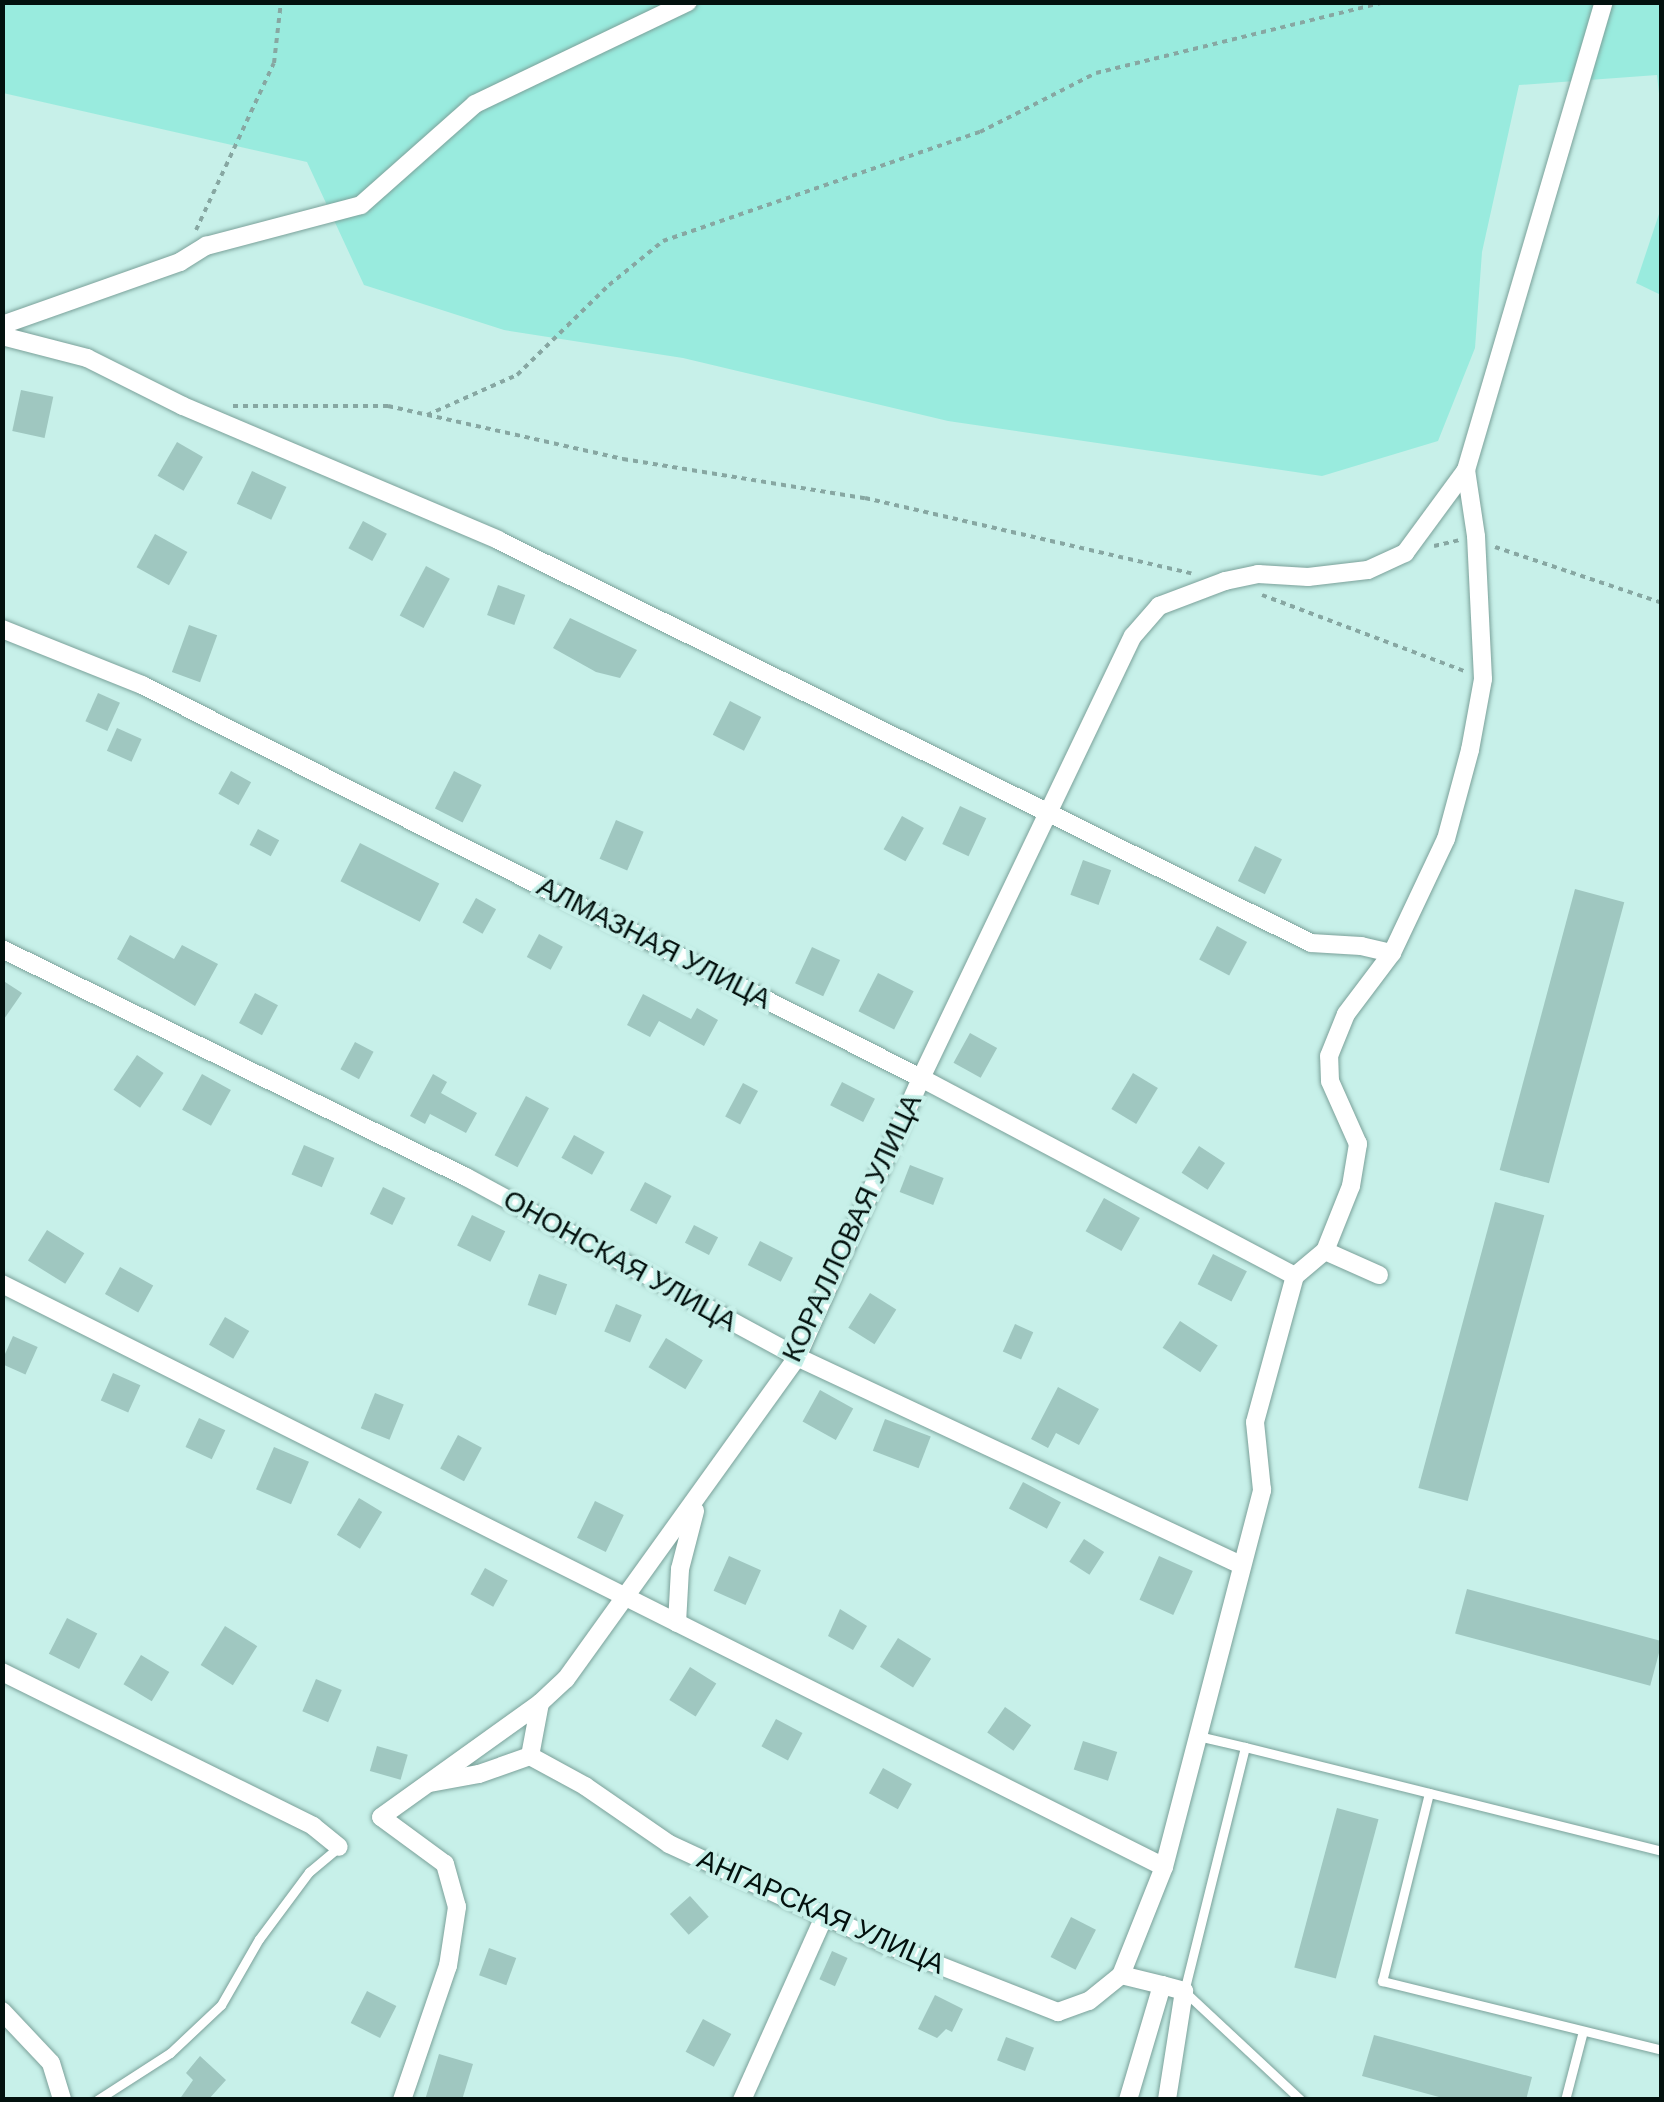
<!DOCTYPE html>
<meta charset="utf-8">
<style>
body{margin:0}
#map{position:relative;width:1664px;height:2102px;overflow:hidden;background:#c7f0e9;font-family:Arial,sans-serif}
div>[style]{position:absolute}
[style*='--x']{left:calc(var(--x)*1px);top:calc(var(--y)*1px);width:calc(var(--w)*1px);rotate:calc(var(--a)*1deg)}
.green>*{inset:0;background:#99ebde}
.building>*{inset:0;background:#9fc7c0;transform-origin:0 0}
.path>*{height:4px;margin-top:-2px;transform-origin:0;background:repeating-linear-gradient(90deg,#87a7a2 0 5px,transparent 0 10px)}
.roads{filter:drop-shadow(0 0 2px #7ba19a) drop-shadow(0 0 2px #7ba19a)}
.service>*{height:9px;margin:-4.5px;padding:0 4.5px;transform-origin:4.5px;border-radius:4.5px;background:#fff}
.minor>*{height:18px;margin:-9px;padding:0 9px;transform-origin:9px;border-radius:9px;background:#fff}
span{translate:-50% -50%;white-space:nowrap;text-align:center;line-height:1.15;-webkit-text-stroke:8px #c7f0e9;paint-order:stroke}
.street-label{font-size:28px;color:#03110e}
.frame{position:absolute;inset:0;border:5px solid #03110e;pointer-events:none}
</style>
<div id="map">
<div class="green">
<div style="clip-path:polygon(3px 3px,1661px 3px,1661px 112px,1657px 75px,1519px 85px,1482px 252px,1475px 348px,1438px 441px,1322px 476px,948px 421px,683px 358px,504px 330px,364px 285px,307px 162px,3px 93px)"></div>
<div style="clip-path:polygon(1661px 208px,1661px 295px,1636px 283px)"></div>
</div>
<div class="building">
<div style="left:21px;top:390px;width:33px;height:42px;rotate:12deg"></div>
<div style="left:177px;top:442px;width:30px;height:39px;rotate:30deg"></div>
<div style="left:252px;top:471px;width:38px;height:36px;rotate:25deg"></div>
<div style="left:363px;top:521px;width:27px;height:31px;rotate:28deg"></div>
<div style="left:155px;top:534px;width:37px;height:38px;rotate:29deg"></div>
<div style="left:426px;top:566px;width:27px;height:56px;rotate:28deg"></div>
<div style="left:498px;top:585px;width:29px;height:32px;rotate:20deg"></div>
<div style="clip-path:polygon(570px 618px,637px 650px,620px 678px,596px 672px,553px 648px)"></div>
<div style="left:189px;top:625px;width:30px;height:50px;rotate:20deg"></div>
<div style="left:98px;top:693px;width:24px;height:31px;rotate:24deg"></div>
<div style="left:730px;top:701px;width:35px;height:38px;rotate:27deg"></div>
<div style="left:117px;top:728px;width:27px;height:25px;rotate:24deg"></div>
<div style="left:231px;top:771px;width:23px;height:26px;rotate:29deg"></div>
<div style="left:454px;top:771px;width:31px;height:42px;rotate:27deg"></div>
<div style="left:960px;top:806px;width:29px;height:42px;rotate:25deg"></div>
<div style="left:902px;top:816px;width:25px;height:38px;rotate:29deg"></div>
<div style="left:616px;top:820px;width:30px;height:42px;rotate:23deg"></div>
<div style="left:258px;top:829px;width:24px;height:18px;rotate:28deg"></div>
<div style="left:360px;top:843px;width:89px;height:43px;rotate:27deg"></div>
<div style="left:1255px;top:846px;width:30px;height:39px;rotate:26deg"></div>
<div style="left:1083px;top:860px;width:30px;height:37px;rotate:20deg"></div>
<div style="left:1575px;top:889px;width:51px;height:291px;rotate:15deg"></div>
<div style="left:476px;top:898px;width:23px;height:28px;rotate:29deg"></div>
<div style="left:1217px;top:926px;width:34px;height:38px;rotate:28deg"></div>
<div style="left:539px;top:934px;width:27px;height:26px;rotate:28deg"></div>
<div style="clip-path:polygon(130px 935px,174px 959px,182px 945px,218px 964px,195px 1006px,117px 959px)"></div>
<div style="left:812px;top:947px;width:31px;height:40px;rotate:25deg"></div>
<div style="left:878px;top:973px;width:40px;height:43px;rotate:27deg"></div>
<div style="clip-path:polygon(2px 980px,22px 993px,2px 1022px)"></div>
<div style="left:255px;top:993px;width:26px;height:34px;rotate:28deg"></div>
<div style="clip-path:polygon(643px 994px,691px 1019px,697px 1008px,718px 1020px,704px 1046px,659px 1021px,650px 1037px,627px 1025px)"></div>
<div style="left:970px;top:1033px;width:31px;height:34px;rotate:29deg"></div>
<div style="left:355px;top:1042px;width:21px;height:31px;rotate:28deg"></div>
<div style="left:137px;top:1055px;width:32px;height:42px;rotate:34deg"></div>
<div style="left:1133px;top:1073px;width:29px;height:42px;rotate:31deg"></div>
<div style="left:202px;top:1074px;width:33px;height:41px;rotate:29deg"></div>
<div style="clip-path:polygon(433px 1074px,447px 1082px,441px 1093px,477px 1113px,466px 1133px,430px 1114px,425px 1124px,410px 1116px)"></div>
<div style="left:842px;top:1082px;width:37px;height:26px;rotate:27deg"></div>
<div style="left:743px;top:1083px;width:17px;height:38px;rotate:28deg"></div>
<div style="left:526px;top:1096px;width:26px;height:67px;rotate:28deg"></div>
<div style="left:574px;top:1135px;width:35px;height:26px;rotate:29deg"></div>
<div style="left:304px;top:1145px;width:33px;height:32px;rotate:23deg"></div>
<div style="left:1199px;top:1146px;width:31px;height:32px;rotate:33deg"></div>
<div style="left:910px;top:1165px;width:36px;height:29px;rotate:21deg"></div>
<div style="left:645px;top:1182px;width:30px;height:32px;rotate:28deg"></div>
<div style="left:383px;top:1187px;width:25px;height:30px;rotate:26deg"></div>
<div style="left:1104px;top:1198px;width:41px;height:38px;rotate:29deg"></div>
<div style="left:1495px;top:1202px;width:51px;height:296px;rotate:15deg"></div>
<div style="left:472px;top:1215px;width:37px;height:34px;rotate:26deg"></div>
<div style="left:694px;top:1225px;width:27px;height:20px;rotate:27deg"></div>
<div style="left:47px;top:1230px;width:44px;height:36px;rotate:32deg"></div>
<div style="left:760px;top:1241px;width:37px;height:27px;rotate:27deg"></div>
<div style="left:1213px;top:1254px;width:38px;height:34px;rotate:27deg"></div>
<div style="left:120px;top:1267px;width:38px;height:31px;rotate:29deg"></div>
<div style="left:539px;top:1274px;width:30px;height:33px;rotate:20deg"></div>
<div style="left:870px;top:1293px;width:31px;height:41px;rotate:32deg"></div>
<div style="left:616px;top:1304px;width:28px;height:30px;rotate:23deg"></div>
<div style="left:225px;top:1317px;width:28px;height:32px;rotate:30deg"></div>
<div style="left:1180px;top:1321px;width:45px;height:32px;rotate:33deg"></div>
<div style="left:1015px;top:1324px;width:20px;height:30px;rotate:24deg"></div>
<div style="left:13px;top:1336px;width:27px;height:30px;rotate:24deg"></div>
<div style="left:666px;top:1338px;width:43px;height:34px;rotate:31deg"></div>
<div style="left:113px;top:1373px;width:30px;height:30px;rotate:24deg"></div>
<div style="clip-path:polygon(1058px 1387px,1099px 1409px,1079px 1445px,1056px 1433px,1048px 1448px,1031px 1439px)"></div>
<div style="left:820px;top:1390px;width:38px;height:36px;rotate:29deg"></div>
<div style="left:375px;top:1393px;width:31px;height:38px;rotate:22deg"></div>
<div style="left:199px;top:1418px;width:29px;height:32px;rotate:25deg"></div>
<div style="left:885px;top:1419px;width:49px;height:34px;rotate:21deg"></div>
<div style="left:458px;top:1435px;width:27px;height:38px;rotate:28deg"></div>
<div style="left:274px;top:1447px;width:38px;height:46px;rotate:23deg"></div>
<div style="left:1023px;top:1482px;width:43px;height:30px;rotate:28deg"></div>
<div style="left:359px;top:1498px;width:27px;height:43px;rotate:31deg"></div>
<div style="left:595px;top:1501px;width:32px;height:41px;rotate:26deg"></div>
<div style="left:1084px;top:1539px;width:24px;height:27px;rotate:33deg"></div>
<div style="left:729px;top:1556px;width:35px;height:38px;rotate:24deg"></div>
<div style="left:1159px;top:1556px;width:37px;height:48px;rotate:24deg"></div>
<div style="left:485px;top:1568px;width:26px;height:30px;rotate:29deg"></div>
<div style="left:1467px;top:1589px;width:202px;height:46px;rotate:15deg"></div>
<div style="clip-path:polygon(840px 1609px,867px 1626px,853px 1650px,828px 1636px)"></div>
<div style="left:67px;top:1618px;width:34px;height:40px;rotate:27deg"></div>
<div style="left:225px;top:1626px;width:38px;height:46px;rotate:32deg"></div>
<div style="left:898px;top:1638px;width:39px;height:34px;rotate:32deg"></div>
<div style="left:141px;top:1655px;width:33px;height:34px;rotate:31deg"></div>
<div style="left:690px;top:1667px;width:31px;height:39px;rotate:32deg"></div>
<div style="left:316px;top:1679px;width:28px;height:35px;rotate:23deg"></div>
<div style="left:1005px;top:1707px;width:32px;height:31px;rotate:35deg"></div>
<div style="left:776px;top:1719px;width:30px;height:31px;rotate:28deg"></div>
<div style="left:1083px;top:1741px;width:36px;height:30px;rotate:18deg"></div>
<div style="left:377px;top:1746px;width:32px;height:26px;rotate:16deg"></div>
<div style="left:883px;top:1768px;width:33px;height:29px;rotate:29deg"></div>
<div style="left:1337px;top:1808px;width:43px;height:165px;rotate:15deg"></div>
<div style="left:690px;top:1896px;width:28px;height:27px;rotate:48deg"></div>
<div style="left:1071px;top:1917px;width:28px;height:45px;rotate:27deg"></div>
<div style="left:489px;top:1948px;width:29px;height:29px;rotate:20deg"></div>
<div style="left:832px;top:1951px;width:17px;height:31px;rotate:24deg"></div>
<div style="left:367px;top:1991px;width:33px;height:36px;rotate:27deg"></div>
<div style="clip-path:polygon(935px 1995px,963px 2009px,952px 2032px,946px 2029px,937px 2038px,918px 2029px)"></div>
<div style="left:703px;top:2019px;width:32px;height:37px;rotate:28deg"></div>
<div style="clip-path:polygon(1374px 2035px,1532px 2077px,1526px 2100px,1450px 2100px,1362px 2076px)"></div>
<div style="left:1006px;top:2037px;width:30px;height:25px;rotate:21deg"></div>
<div style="clip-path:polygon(439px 2054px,473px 2064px,462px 2100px,425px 2100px)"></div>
<div style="clip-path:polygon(200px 2056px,226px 2080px,208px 2100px,179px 2100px,193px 2080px,186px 2073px)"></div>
</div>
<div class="path">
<div style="--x:196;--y:230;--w:184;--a:-65"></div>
<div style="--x:274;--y:63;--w:61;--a:-83.5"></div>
<div style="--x:233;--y:406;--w:155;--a:0"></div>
<div style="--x:388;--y:406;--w:241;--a:12.7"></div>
<div style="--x:623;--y:459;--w:245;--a:9.2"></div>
<div style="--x:865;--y:498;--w:335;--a:13"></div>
<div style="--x:427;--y:415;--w:98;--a:-24"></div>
<div style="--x:517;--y:375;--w:129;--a:-44.4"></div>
<div style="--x:609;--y:285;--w:70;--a:-39.2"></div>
<div style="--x:663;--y:241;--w:335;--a:-19"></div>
<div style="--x:980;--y:132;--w:130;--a:-27"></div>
<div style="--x:1096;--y:73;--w:297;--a:-13.8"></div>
<div style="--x:1434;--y:546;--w:26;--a:-13"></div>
<div style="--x:1495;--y:547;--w:176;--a:18.5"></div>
<div style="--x:1262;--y:595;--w:216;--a:20.6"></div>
</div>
<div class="roads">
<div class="service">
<div style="--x:1198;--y:1736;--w:48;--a:13.2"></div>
<div style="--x:1245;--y:1747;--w:252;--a:104"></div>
<div style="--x:1184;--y:1991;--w:160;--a:43"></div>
<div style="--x:1245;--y:1747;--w:430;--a:14"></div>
<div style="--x:1429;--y:1793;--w:194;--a:104"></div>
<div style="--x:1382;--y:1981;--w:288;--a:13.8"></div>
<div style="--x:97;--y:2100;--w:87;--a:-32.8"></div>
<div style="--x:170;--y:2053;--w:70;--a:-43.3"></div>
<div style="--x:221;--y:2005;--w:76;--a:-60.1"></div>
<div style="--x:259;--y:1939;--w:84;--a:-53.3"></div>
<div style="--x:309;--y:1872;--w:39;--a:-40"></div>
<div style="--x:1565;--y:2100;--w:71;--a:-75.4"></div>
</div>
<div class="minor">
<div style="--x:2;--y:325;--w:189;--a:-19.5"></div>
<div style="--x:180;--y:262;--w:31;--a:-32"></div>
<div style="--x:206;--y:246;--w:160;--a:-14.8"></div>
<div style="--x:361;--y:205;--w:152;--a:-41.5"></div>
<div style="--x:475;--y:104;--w:236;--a:-25.6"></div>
<div style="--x:2;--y:336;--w:88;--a:14.5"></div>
<div style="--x:87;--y:358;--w:107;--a:26.6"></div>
<div style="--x:183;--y:406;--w:342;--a:23"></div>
<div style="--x:498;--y:540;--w:907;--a:26.37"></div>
<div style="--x:1311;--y:943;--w:50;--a:3.4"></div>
<div style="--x:1361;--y:946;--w:32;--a:13"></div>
<div style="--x:2;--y:629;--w:151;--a:21.8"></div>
<div style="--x:142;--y:685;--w:873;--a:26.77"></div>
<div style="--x:921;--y:1078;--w:423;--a:27.9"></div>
<div style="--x:2;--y:949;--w:517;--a:26.17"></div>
<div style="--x:466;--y:1177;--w:377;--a:28.5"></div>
<div style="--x:797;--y:1357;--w:490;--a:25.1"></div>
<div style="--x:1379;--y:1275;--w:59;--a:-156"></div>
<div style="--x:1325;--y:1251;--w:70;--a:-68.2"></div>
<div style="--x:1351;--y:1186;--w:43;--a:-80.5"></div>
<div style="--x:1358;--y:1144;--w:69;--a:-114"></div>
<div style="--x:1330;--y:1081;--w:25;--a:-92"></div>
<div style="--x:1329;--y:1056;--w:45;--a:-68"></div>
<div style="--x:1346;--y:1014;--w:76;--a:-53"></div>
<div style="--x:1392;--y:953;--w:126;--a:-64.7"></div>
<div style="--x:1446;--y:839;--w:92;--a:-74.9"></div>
<div style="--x:1470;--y:750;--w:72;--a:-79.6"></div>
<div style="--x:1483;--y:679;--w:143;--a:-92.8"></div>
<div style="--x:1476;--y:536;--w:67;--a:-98.6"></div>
<div style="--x:1466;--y:470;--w:488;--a:-73.6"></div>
<div style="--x:2;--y:1284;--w:1300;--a:26.64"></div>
<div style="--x:677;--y:1623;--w:54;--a:-86.8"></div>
<div style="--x:680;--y:1569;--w:60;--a:-75.5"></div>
<div style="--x:2;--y:1672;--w:347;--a:26.3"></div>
<div style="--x:313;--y:1826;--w:33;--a:39"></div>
<div style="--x:530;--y:1756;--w:63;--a:28.6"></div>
<div style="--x:585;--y:1786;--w:102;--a:34.6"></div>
<div style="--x:669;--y:1844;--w:238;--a:24.8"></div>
<div style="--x:885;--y:1944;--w:186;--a:21.5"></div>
<div style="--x:1058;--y:2012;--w:33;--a:-20"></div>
<div style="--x:1089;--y:2001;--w:41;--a:-39.1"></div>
<div style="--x:530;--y:1756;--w:54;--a:-79.3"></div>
<div style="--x:430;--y:1783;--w:50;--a:-10.4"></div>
<div style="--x:479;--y:1774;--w:54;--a:-19.4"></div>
<div style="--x:1162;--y:1985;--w:23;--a:15"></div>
<div style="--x:1184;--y:1991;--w:110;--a:98.9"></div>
<div style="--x:2;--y:2011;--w:71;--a:46.7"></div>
<div style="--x:51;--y:2063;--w:39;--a:73"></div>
<div style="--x:402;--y:2100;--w:142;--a:-71.1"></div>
<div style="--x:448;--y:1966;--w:60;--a:-81.3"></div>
<div style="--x:457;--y:1907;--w:45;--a:-105.6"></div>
<div style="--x:445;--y:1864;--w:79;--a:-143.7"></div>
<div style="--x:381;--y:1817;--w:196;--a:-35.6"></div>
<div style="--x:540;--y:1703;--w:35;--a:-43"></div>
<div style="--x:566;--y:1679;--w:396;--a:-54.3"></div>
<div style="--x:797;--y:1357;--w:305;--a:-66"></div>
<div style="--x:921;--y:1078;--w:490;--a:-64.4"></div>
<div style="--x:1133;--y:636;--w:40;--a:-49"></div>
<div style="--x:1159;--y:606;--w:71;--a:-20.7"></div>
<div style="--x:1225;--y:581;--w:34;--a:-12"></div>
<div style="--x:1258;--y:574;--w:50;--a:3.4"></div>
<div style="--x:1308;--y:577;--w:60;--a:-6.7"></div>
<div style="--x:1368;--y:570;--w:41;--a:-24.7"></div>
<div style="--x:1405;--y:553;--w:103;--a:-53.7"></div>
<div style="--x:742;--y:2100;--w:201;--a:-65.9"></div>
<div style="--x:1128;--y:2100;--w:120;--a:-73.5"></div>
<div style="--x:1162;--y:1985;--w:42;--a:-166.3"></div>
<div style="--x:1121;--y:1975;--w:116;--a:-68.3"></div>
<div style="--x:1164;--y:1867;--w:390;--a:-75.4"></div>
<div style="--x:1262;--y:1490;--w:68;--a:-95.9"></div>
<div style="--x:1255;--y:1422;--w:151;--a:-74.7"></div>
<div style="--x:1295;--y:1276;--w:39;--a:-40"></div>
</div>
</div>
<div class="street-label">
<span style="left:654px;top:943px;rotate:27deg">АЛМАЗНАЯ УЛИЦА</span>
<span style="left:852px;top:1228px;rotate:-65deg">КОРАЛЛОВАЯ УЛИЦА</span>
<span style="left:620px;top:1261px;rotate:29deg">ОНОНСКАЯ УЛИЦА</span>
<span style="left:821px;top:1912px;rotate:24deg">АНГАРСКАЯ УЛИЦА</span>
</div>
<div class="frame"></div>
</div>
